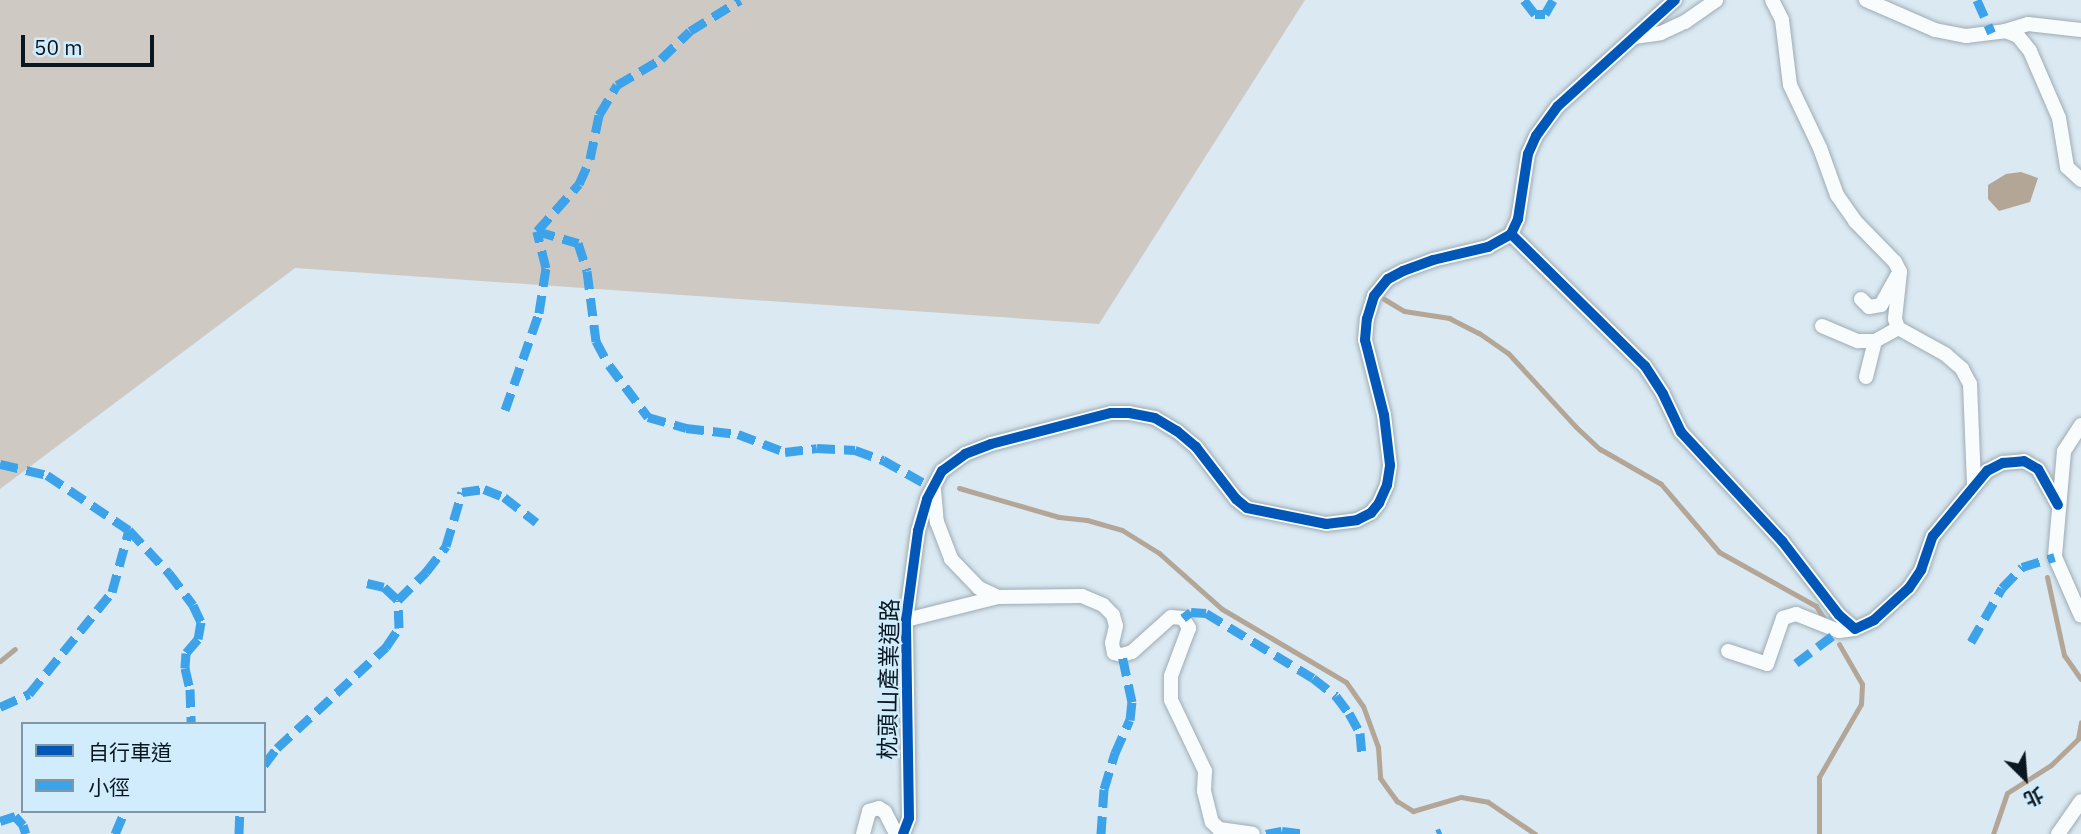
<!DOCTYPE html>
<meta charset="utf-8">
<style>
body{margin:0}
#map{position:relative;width:2081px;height:834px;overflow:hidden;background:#dae9f2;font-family:"IBM Plex Sans","Noto Sans TC",sans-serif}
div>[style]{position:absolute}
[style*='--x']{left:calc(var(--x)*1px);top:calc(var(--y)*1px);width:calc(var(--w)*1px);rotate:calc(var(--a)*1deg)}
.green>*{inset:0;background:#cecac3}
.water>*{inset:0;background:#b3a697}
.stream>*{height:5px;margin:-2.5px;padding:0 2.5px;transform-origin:2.5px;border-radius:2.5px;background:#b3a697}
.roads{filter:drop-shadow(0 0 2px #9eabb3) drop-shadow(0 0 2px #9eabb3)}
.minor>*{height:14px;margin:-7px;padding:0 7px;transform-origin:7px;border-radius:7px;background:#f9fcfd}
.quiet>*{height:9px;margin-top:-4.5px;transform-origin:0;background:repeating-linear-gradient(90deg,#3ca2ea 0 18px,transparent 0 27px)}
.cycleway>*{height:10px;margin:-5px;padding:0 5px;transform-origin:5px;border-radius:5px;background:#0057b8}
span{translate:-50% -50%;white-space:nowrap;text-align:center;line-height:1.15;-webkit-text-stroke:5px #d0ecfd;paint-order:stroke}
.street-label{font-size:23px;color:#0a171e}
.legend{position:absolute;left:21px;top:722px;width:245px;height:91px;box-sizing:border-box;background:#d0ecfd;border:2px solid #8197a4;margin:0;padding:9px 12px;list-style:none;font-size:21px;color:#0a171e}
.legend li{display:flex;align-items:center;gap:14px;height:35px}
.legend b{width:35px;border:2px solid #8197a4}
.north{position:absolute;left:1990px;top:743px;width:70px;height:70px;-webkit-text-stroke:5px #d0ecfd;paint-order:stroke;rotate:155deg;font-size:19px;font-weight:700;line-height:28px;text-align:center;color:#0a171e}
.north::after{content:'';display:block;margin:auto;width:24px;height:32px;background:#0a171e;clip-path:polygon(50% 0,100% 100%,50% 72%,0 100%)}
.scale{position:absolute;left:21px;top:35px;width:133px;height:32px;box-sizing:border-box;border:4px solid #0a171e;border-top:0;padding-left:9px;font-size:21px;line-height:24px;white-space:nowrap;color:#0a171e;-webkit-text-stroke:5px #d0ecfd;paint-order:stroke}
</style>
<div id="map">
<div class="green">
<div style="clip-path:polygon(0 0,1305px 0,1099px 324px,295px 268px,0 489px)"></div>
</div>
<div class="water">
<div style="clip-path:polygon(2021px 172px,2038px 178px,2030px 202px,1999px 211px,1988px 199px,1988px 185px,2006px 174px)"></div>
</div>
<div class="stream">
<div style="--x:1384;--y:299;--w:23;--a:31"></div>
<div style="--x:1404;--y:311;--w:46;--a:8.8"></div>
<div style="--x:1449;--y:318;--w:34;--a:27"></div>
<div style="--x:1479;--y:333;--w:35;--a:35"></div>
<div style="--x:1508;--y:353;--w:100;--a:47.4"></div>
<div style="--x:1576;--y:427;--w:33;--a:43"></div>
<div style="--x:1600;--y:449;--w:70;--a:29.8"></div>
<div style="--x:1661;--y:484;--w:89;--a:49.5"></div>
<div style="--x:1719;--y:552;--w:111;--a:29.1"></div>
<div style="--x:1816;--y:606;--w:19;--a:58"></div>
<div style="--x:959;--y:488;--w:104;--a:16.2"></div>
<div style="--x:1059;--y:517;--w:28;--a:6"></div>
<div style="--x:1087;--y:520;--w:36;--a:16"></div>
<div style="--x:1122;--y:530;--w:44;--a:31.9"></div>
<div style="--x:1159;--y:553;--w:84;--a:41.6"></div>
<div style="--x:1222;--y:609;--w:144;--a:30.5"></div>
<div style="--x:1346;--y:682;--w:29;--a:55"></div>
<div style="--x:1363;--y:706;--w:44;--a:69.9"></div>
<div style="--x:1378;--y:747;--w:31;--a:86"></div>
<div style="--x:1380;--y:778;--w:29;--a:54"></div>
<div style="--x:1397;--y:801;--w:19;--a:32"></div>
<div style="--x:1413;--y:811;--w:50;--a:-16.3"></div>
<div style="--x:1461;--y:797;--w:27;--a:10"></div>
<div style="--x:1488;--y:802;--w:57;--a:34.2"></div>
<div style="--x:2047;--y:577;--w:80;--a:77.7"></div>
<div style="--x:2064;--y:655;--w:29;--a:55"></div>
<div style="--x:0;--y:661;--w:19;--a:-39"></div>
<div style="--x:1819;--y:834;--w:57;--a:-90"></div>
<div style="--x:1819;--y:777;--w:84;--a:-60.1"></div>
<div style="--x:1861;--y:704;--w:20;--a:-87"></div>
<div style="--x:1862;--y:684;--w:46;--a:-119.9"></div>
<div style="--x:1993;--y:834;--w:43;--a:-71.1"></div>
<div style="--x:2007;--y:793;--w:52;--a:-32.5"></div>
<div style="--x:2051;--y:765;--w:37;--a:-44"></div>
<div style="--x:2078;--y:739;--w:17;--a:-80"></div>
</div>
<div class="roads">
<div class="minor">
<div style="--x:1772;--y:0;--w:22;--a:63"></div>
<div style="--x:1782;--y:20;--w:65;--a:83"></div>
<div style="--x:1790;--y:85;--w:70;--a:64.5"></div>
<div style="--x:1820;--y:148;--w:50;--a:70.1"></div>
<div style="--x:1837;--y:195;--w:32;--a:55"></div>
<div style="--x:1855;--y:221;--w:57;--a:45.7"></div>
<div style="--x:1895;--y:262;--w:11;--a:63"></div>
<div style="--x:1900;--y:272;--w:47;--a:96.1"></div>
<div style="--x:1895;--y:319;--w:9;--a:72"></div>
<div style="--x:1898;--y:328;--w:54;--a:29"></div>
<div style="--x:1945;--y:354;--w:23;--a:41"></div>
<div style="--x:1962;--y:369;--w:17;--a:62"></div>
<div style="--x:1970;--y:384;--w:101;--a:87.7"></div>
<div style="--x:1866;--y:0;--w:75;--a:23.5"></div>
<div style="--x:1935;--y:30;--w:32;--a:11"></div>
<div style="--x:1966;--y:36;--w:39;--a:-7"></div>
<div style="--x:2005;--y:31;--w:24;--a:-17"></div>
<div style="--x:2028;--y:24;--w:53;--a:6.5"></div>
<div style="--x:2005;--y:31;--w:14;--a:21"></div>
<div style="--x:2018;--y:36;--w:19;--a:51"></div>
<div style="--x:2030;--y:51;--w:73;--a:66.6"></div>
<div style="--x:2059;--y:118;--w:50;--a:80.7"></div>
<div style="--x:2067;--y:167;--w:19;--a:43"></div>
<div style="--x:1634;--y:37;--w:27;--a:-8"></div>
<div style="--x:1661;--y:33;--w:26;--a:-25"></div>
<div style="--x:1685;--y:22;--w:38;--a:-35"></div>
<div style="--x:1511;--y:234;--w:188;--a:44.6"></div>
<div style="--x:1645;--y:366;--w:33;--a:57"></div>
<div style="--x:1663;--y:394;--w:42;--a:64.7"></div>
<div style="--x:1681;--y:432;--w:149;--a:47.2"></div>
<div style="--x:1782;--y:541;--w:93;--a:52.4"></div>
<div style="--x:1839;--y:615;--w:21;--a:41"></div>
<div style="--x:1855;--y:629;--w:21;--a:-25"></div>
<div style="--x:1874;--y:620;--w:47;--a:-42.4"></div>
<div style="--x:1909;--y:588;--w:22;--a:-56"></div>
<div style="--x:1921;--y:570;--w:36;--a:-71"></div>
<div style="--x:1933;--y:536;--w:85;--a:-50.3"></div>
<div style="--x:1987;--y:471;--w:18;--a:-27"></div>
<div style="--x:2003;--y:463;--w:21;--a:-5"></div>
<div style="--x:2024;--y:461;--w:16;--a:30"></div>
<div style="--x:2038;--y:469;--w:41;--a:60.9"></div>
<div style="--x:1861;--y:299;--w:11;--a:45"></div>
<div style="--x:1869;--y:307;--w:12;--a:-9"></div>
<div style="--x:1881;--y:305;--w:33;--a:-61"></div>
<div style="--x:1822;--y:326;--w:39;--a:23"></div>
<div style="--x:1858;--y:341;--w:17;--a:0"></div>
<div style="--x:1875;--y:341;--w:26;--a:-29"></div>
<div style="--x:1866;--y:377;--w:37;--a:-76"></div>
<div style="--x:2081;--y:425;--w:31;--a:123"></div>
<div style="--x:2064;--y:451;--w:106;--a:94.9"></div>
<div style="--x:2055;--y:557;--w:64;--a:66.2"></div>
<div style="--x:934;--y:490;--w:32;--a:85"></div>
<div style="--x:937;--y:522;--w:40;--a:69"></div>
<div style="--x:951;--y:559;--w:40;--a:46"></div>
<div style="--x:979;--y:588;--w:21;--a:25"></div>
<div style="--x:998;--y:597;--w:84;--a:-0.7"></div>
<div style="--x:1082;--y:596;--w:23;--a:23"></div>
<div style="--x:1103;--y:605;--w:14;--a:45"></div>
<div style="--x:1113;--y:615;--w:11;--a:75"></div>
<div style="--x:1116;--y:626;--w:17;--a:103"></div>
<div style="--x:1112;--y:643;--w:10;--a:79"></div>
<div style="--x:1114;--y:653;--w:8;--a:14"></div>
<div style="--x:1122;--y:655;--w:10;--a:-17"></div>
<div style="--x:1132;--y:652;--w:52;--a:-41.9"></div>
<div style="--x:1171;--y:617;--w:12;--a:5"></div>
<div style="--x:1183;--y:618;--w:12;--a:59"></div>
<div style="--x:1189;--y:628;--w:51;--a:110.6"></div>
<div style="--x:1171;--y:676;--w:24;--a:90"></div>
<div style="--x:1171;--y:700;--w:79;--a:64.4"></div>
<div style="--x:1205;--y:771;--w:20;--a:93"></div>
<div style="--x:1204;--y:791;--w:32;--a:76"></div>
<div style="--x:1212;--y:822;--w:10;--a:45"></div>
<div style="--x:1219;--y:829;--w:34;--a:8"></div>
<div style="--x:906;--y:620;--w:95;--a:-14"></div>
<div style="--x:1728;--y:651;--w:41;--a:18.4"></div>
<div style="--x:1767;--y:664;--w:49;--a:-70.8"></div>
<div style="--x:1783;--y:618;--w:14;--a:-17"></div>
<div style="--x:1796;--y:614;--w:46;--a:21.6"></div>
<div style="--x:1839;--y:631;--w:16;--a:-7"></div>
<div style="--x:863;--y:834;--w:24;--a:-75"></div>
<div style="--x:869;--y:811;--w:10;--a:-17"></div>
<div style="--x:879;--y:808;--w:7;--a:34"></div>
<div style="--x:885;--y:812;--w:25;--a:63"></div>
<div style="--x:903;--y:834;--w:17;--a:-69"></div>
<div style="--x:909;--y:818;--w:198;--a:-90.9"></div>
<div style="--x:906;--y:620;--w:90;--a:-82.3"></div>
<div style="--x:918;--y:531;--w:33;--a:-74"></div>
<div style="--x:927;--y:499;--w:32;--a:-62"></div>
<div style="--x:942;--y:471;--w:29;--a:-36"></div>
<div style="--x:965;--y:454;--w:28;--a:-21"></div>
<div style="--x:991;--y:444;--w:124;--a:-14.5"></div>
<div style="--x:1111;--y:413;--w:18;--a:0"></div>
<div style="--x:1129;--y:413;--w:26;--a:11"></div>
<div style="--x:1155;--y:418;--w:26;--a:31"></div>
<div style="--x:1177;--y:431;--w:25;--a:40"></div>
<div style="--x:1196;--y:447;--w:66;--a:52.4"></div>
<div style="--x:1236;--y:499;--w:14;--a:39"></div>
<div style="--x:1247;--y:508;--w:81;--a:11.4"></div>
<div style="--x:1326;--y:524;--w:31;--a:-7"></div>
<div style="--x:1357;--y:520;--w:16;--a:-27"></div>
<div style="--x:1371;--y:513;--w:13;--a:-51"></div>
<div style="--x:1379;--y:503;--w:20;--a:-66"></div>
<div style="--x:1387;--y:485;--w:20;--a:-81"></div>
<div style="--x:1390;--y:465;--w:50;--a:-96.8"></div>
<div style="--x:1384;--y:415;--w:77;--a:-104.2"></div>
<div style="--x:1365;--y:340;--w:21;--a:-85"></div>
<div style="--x:1367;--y:319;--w:24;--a:-73"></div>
<div style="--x:1374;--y:296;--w:22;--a:-51"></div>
<div style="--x:1388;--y:279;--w:17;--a:-28"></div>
<div style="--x:1403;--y:271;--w:32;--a:-20"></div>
<div style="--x:1433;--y:260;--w:57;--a:-13.3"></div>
<div style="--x:1488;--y:247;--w:26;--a:-29"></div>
<div style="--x:1511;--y:234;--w:17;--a:-65"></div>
<div style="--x:1518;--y:219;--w:66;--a:-81.3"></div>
<div style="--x:1528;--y:154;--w:20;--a:-66"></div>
<div style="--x:1536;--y:136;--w:37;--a:-54"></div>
<div style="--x:1558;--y:106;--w:158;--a:-42.2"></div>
<div style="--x:2058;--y:834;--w:40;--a:-55.1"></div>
</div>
</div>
<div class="quiet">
<div style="--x:1524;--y:0;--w:18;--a:52"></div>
<div style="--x:1535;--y:14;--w:10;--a:0"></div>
<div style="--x:1545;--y:14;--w:16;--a:-60"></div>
<div style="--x:1977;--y:0;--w:36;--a:66"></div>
<div style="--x:537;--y:231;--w:43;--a:16.3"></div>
<div style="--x:578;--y:243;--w:29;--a:72"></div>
<div style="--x:587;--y:271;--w:71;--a:82.7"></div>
<div style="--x:596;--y:341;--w:27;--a:62"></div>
<div style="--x:609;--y:365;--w:65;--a:53.1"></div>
<div style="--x:648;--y:417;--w:40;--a:16"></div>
<div style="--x:686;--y:428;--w:52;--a:6.6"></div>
<div style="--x:738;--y:434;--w:50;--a:21"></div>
<div style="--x:785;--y:452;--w:32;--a:-7"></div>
<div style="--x:817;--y:448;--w:38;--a:3"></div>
<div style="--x:855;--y:450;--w:30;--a:20"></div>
<div style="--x:883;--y:460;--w:57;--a:29.2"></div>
<div style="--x:505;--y:410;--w:103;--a:-70.7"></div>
<div style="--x:539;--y:313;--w:46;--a:-81.2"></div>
<div style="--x:546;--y:268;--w:38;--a:-104"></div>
<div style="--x:537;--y:231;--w:63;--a:-48.2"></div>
<div style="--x:579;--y:184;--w:27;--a:-66"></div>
<div style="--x:590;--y:159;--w:45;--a:-78.4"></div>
<div style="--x:599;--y:115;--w:35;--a:-59"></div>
<div style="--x:617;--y:85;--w:51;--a:-30.6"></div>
<div style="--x:661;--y:59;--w:40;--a:-44"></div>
<div style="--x:690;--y:31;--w:59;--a:-31.8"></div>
<div style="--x:0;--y:464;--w:48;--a:13.2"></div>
<div style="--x:47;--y:475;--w:99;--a:33.9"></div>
<div style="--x:129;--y:530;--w:59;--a:47.1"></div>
<div style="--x:169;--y:573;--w:40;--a:53"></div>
<div style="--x:193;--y:605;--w:19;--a:65"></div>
<div style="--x:201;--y:622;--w:17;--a:100"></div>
<div style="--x:198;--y:639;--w:18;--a:131"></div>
<div style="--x:186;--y:653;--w:15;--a:94"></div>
<div style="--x:185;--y:668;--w:22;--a:77"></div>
<div style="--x:190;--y:689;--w:35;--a:88"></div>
<div style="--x:367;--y:583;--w:17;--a:13"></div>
<div style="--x:384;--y:587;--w:19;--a:43"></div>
<div style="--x:1183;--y:618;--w:10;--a:-37"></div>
<div style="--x:1191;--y:612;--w:15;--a:4"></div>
<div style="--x:1206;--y:613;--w:125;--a:31.3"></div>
<div style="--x:1313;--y:678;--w:29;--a:38"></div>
<div style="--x:1336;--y:696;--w:21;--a:53"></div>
<div style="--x:1349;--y:713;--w:23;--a:61"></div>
<div style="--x:1360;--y:733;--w:21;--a:85"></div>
<div style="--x:1971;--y:642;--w:62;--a:-60.1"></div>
<div style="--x:2002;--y:588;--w:29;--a:-46"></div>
<div style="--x:2022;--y:567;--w:34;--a:-17"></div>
<div style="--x:1796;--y:663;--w:54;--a:-36.7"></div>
<div style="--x:0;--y:707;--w:32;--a:-24"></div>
<div style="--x:29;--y:694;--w:132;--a:-50.9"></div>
<div style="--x:112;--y:592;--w:64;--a:-74.7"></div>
<div style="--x:264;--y:765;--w:21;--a:-53"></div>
<div style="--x:277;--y:748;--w:149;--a:-42.8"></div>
<div style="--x:386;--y:647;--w:23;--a:-56"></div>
<div style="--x:399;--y:628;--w:28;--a:-92"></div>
<div style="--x:398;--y:600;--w:40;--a:-45"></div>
<div style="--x:426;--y:572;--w:33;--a:-52"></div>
<div style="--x:446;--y:546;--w:56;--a:-73.5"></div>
<div style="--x:462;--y:492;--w:22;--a:-8"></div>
<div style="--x:484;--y:489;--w:22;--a:22"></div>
<div style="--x:504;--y:497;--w:41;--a:38"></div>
<div style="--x:0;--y:821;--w:16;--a:-18"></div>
<div style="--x:15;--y:816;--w:12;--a:48"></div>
<div style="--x:23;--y:825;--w:9;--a:72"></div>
<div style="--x:115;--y:834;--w:25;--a:-67"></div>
<div style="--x:239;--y:834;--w:23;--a:-88"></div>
<div style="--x:1101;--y:834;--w:45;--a:-86.2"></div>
<div style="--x:1104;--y:789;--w:38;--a:-73"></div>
<div style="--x:1115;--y:753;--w:36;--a:-66"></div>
<div style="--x:1130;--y:720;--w:18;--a:-84"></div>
<div style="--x:1132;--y:702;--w:48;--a:-102"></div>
<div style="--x:1266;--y:834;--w:16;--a:-11"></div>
<div style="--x:1282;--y:831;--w:24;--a:7"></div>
<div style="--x:1437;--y:834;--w:5;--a:-22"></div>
</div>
<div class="cycleway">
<div style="--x:1511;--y:234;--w:188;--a:44.6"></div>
<div style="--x:1645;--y:366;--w:33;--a:57"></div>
<div style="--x:1663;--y:394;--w:42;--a:64.7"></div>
<div style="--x:1681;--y:432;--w:149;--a:47.2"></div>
<div style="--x:1782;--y:541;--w:93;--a:52.4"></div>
<div style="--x:1839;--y:615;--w:21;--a:41"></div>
<div style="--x:1855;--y:629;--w:21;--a:-25"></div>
<div style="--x:1874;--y:620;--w:47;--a:-42.4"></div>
<div style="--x:1909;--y:588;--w:22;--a:-56"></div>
<div style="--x:1921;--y:570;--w:36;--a:-71"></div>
<div style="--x:1933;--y:536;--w:85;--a:-50.3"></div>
<div style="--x:1987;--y:471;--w:18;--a:-27"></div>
<div style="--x:2003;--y:463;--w:21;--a:-5"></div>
<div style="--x:2024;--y:461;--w:16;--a:30"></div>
<div style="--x:2038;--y:469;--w:41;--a:60.9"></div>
<div style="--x:903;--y:834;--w:17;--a:-69"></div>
<div style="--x:909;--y:818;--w:198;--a:-90.9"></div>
<div style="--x:906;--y:620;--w:90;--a:-82.3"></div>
<div style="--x:918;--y:531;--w:33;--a:-74"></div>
<div style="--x:927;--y:499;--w:32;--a:-62"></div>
<div style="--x:942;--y:471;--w:29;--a:-36"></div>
<div style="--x:965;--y:454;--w:28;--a:-21"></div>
<div style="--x:991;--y:444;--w:124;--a:-14.5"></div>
<div style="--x:1111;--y:413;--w:18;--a:0"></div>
<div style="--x:1129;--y:413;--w:26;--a:11"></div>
<div style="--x:1155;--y:418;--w:26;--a:31"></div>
<div style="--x:1177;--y:431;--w:25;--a:40"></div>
<div style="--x:1196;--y:447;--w:66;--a:52.4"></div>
<div style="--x:1236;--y:499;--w:14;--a:39"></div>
<div style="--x:1247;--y:508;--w:81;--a:11.4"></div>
<div style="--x:1326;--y:524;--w:31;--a:-7"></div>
<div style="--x:1357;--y:520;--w:16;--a:-27"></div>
<div style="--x:1371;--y:513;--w:13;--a:-51"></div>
<div style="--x:1379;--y:503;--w:20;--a:-66"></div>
<div style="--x:1387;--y:485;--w:20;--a:-81"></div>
<div style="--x:1390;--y:465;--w:50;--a:-96.8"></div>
<div style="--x:1384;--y:415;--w:77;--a:-104.2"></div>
<div style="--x:1365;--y:340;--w:21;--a:-85"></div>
<div style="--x:1367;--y:319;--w:24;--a:-73"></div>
<div style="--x:1374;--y:296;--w:22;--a:-51"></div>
<div style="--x:1388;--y:279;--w:17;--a:-28"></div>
<div style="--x:1403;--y:271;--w:32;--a:-20"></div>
<div style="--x:1433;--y:260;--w:57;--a:-13.3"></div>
<div style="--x:1488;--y:247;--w:26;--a:-29"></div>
<div style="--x:1511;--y:234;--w:17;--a:-65"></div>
<div style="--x:1518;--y:219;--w:66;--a:-81.3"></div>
<div style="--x:1528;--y:154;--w:20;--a:-66"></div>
<div style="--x:1536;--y:136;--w:37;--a:-54"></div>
<div style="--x:1558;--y:106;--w:158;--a:-42.2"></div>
</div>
<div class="street-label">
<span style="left:888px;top:679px;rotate:-89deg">枕頭山產業道路</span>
</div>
<ul class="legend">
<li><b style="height:9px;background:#0057b8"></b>自行車道</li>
<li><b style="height:9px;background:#3ca2ea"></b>小徑</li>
</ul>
<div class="north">北</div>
<div class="scale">50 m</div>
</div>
